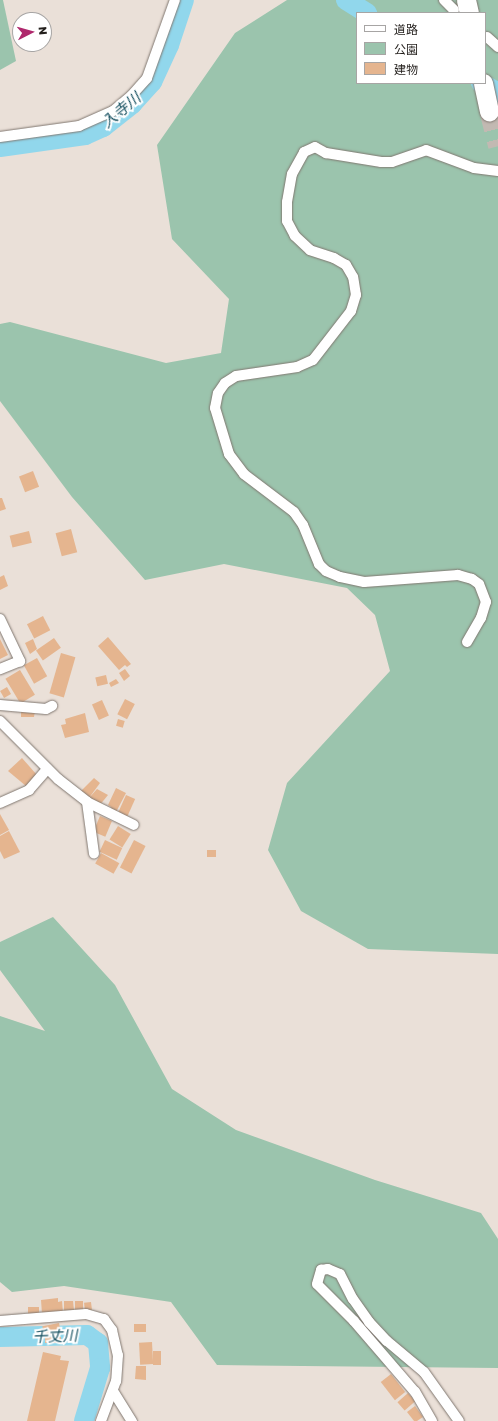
<!DOCTYPE html>
<meta charset="utf-8">
<style>
body{margin:0}
#map{position:relative;width:498px;height:1421px;overflow:hidden;background:#eae0d8;font-family:"Golos Text","Noto Sans JP",sans-serif}
div>[style]{position:absolute}
[style*='--x']{left:calc(var(--x)*1px);top:calc(var(--y)*1px);width:calc(var(--w)*1px);rotate:calc(var(--a)*1deg)}
.green>*{inset:0;background:#9bc4ad}
.river>*{height:20px;margin:-10px;padding:0 10px;transform-origin:10px;border-radius:10px;background:#91d7ec}
.building>*{inset:0;background:#e5b58f;transform-origin:0 0}
.highway-tunnel>*{height:19px;margin-top:-9.5px;transform-origin:0;background:repeating-linear-gradient(90deg,#c2b9b2 0 19px,transparent 0 29px)}
.roads{filter:drop-shadow(0 0 1px #807770) drop-shadow(0 0 1px #807770)}
.street>*{height:10px;margin:-5px;padding:0 5px;transform-origin:5px;border-radius:5px;background:#fff}
.highway>*{height:19px;margin:-9.5px;padding:0 9.5px;transform-origin:9.5px;border-radius:9.5px;background:#fff}
span{translate:-50% -50%;white-space:nowrap;text-align:center;line-height:1.15;-webkit-text-stroke:4px #fff;paint-order:stroke}
.water-label{font-size:15px;color:#134e5e;font-style:italic}
.legend{position:absolute;left:356px;top:12px;width:130px;height:72px;box-sizing:border-box;background:#fff;border:1px solid #a7a5a4;margin:0;padding:5px 7px;list-style:none;font-size:12px;color:#231f1c}
.legend li{display:flex;align-items:center;gap:8px;height:20px}
.legend b{width:20px;border:1px solid #a7a5a4}
.north{position:absolute;left:12px;top:12px;width:40px;height:40px;box-sizing:border-box;background:#fff;border:1px solid #a7a5a4;border-radius:50%;rotate:84deg;font-size:11px;font-weight:700;line-height:16px;text-align:center;color:#231f1c}
.north::after{content:'';display:block;margin:auto;width:14px;height:18px;background:#af286d;clip-path:polygon(50% 0,100% 100%,50% 72%,0 100%)}
</style>
<div id="map">
<div class="green">
<div style="clip-path:polygon(0 0,3px 0,16px 61px,0 70px)"></div>
<div style="clip-path:polygon(evenodd,287px 0,498px 0,498px 954px,368px 949px,301px 911px,268px 850px,287px 783px,390px 671px,375px 615px,347px 588px,224px 564px,145px 580px,72px 497px,0 401px,0 324px,10px 322px,166px 363px,221px 353px,229px 299px,172px 239px,157px 145px,235px 33px,287px 0,357px 13px,485px 13px,485px 83px,357px 83px,357px 13px)"></div>
<div style="clip-path:polygon(53px 917px,115px 985px,172px 1089px,236px 1130px,375px 1180px,481px 1213px,498px 1239px,498px 1368px,217px 1365px,171px 1302px,64px 1286px,12px 1292px,0 1282px,0 1016px,45px 1031px,0 970px,0 942px)"></div>
</div>
<div class="river">
<div style="--x:346;--y:0;--w:25;--a:32"></div>
<div style="--x:481;--y:83;--w:20;--a:30"></div>
<div style="--x:0;--y:147;--w:86;--a:-8"></div>
<div style="--x:85;--y:135;--w:20;--a:-24"></div>
<div style="--x:103;--y:127;--w:37;--a:-38"></div>
<div style="--x:132;--y:104;--w:30;--a:-48"></div>
<div style="--x:152;--y:82;--w:41;--a:-65.3"></div>
<div style="--x:169;--y:45;--w:47;--a:-71.6"></div>
<div style="--x:0;--y:1337;--w:87;--a:-1.3"></div>
<div style="--x:87;--y:1335;--w:14;--a:36"></div>
<div style="--x:98;--y:1343;--w:25;--a:85"></div>
<div style="--x:100;--y:1368;--w:55;--a:106.8"></div>
</div>
<div class="building">
<div style="left:33px;top:471px;width:17px;height:15px;rotate:69deg"></div>
<div style="clip-path:polygon(0 498px,2px 498px,6px 509px,0 511px)"></div>
<div style="left:71px;top:529px;width:24px;height:16px;rotate:75deg"></div>
<div style="left:29px;top:531px;width:12px;height:20px;rotate:76deg"></div>
<div style="clip-path:polygon(4px 575px,8px 586px,0 590px,0 577px)"></div>
<div style="left:43px;top:616px;width:16px;height:18px;rotate:63deg"></div>
<div style="clip-path:polygon(108px 637px,131px 664px,127px 667px,125px 665px,119px 670px,98px 646px)"></div>
<div style="left:54px;top:638px;width:12px;height:22px;rotate:55deg"></div>
<div style="clip-path:polygon(0 639px,8px 655px,0 659px)"></div>
<div style="clip-path:polygon(33px 639px,37px 649px,30px 654px,25px 643px)"></div>
<div style="left:61px;top:653px;width:15px;height:42px;rotate:16deg"></div>
<div style="left:37px;top:658px;width:21px;height:15px;rotate:61deg"></div>
<div style="clip-path:polygon(125px 669px,130px 676px,124px 681px,119px 673px)"></div>
<div style="left:20px;top:670px;width:29px;height:17px;rotate:59deg"></div>
<div style="left:106px;top:675px;width:9px;height:11px;rotate:77deg"></div>
<div style="clip-path:polygon(116px 679px,119px 683px,111px 687px,109px 683px)"></div>
<div style="left:7px;top:687px;width:8px;height:8px;rotate:60deg"></div>
<div style="left:125px;top:699px;width:11px;height:17px;rotate:27deg"></div>
<div style="left:102px;top:700px;width:17px;height:11px;rotate:66deg"></div>
<div style="clip-path:polygon(21px 710px,35px 711px,34px 717px,21px 717px)"></div>
<div style="clip-path:polygon(85px 713px,89px 732px,65px 738px,61px 725px,66px 724px,65px 719px)"></div>
<div style="left:118px;top:719px;width:7px;height:7px;rotate:16deg"></div>
<div style="clip-path:polygon(22px 758px,37px 775px,26px 786px,8px 771px)"></div>
<div style="clip-path:polygon(94px 778px,100px 783px,89px 798px,81px 791px)"></div>
<div style="clip-path:polygon(116px 788px,126px 793px,115px 814px,109px 811px,111px 807px,108px 805px)"></div>
<div style="clip-path:polygon(97px 789px,108px 795px,99px 806px,89px 798px)"></div>
<div style="left:126px;top:795px;width:10px;height:20px;rotate:24deg"></div>
<div style="clip-path:polygon(0 814px,9px 830px,0 835px)"></div>
<div style="left:100px;top:816px;width:13px;height:17px;rotate:23deg"></div>
<div style="left:118px;top:826px;width:15px;height:16px;rotate:32deg"></div>
<div style="clip-path:polygon(9px 831px,20px 852px,4px 859px,0 851px,0 836px)"></div>
<div style="left:105px;top:840px;width:19px;height:13px;rotate:25deg"></div>
<div style="left:134px;top:840px;width:13px;height:31px;rotate:27deg"></div>
<div style="left:207px;top:850px;width:9px;height:7px"></div>
<div style="left:101px;top:853px;width:21px;height:12px;rotate:29deg"></div>
<div style="clip-path:polygon(58px 1298px,58px 1302px,62px 1301px,63px 1313px,42px 1314px,41px 1300px)"></div>
<div style="clip-path:polygon(64px 1301px,73px 1301px,74px 1311px,64px 1312px)"></div>
<div style="left:75px;top:1301px;width:8px;height:11px"></div>
<div style="left:91px;top:1302px;width:8px;height:7px;rotate:83deg"></div>
<div style="left:39px;top:1307px;width:7px;height:11px;rotate:90deg"></div>
<div style="left:59px;top:1323px;width:10px;height:17px;rotate:79deg"></div>
<div style="left:134px;top:1324px;width:12px;height:8px"></div>
<div style="left:61px;top:1337px;width:6px;height:16px;rotate:90deg"></div>
<div style="left:152px;top:1342px;width:22px;height:13px;rotate:87deg"></div>
<div style="left:153px;top:1351px;width:8px;height:14px"></div>
<div style="clip-path:polygon(43px 1352px,61px 1356px,60px 1360px,69px 1361px,55px 1421px,27px 1421px)"></div>
<div style="clip-path:polygon(136px 1366px,146px 1366px,146px 1380px,135px 1379px)"></div>
<div style="left:391px;top:1374px;width:23px;height:13px;rotate:52deg"></div>
<div style="left:408px;top:1393px;width:11px;height:14px;rotate:49deg"></div>
<div style="clip-path:polygon(415px 1406px,423px 1417px,417px 1421px,414px 1421px,407px 1412px)"></div>
</div>
<div class="highway-tunnel">
<div style="--x:489;--y:111;--w:36;--a:76"></div>
</div>
<div class="roads">
<div class="street">
<div style="--x:444;--y:0;--w:14;--a:45"></div>
<div style="--x:487;--y:37;--w:15;--a:42"></div>
<div style="--x:0;--y:137;--w:80;--a:-7.9"></div>
<div style="--x:79;--y:126;--w:37;--a:-24"></div>
<div style="--x:113;--y:111;--w:23;--a:-40"></div>
<div style="--x:131;--y:96;--w:24;--a:-48"></div>
<div style="--x:147;--y:78;--w:83;--a:-70.3"></div>
<div style="--x:0;--y:619;--w:47;--a:64.5"></div>
<div style="--x:20;--y:661;--w:22;--a:158"></div>
<div style="--x:467;--y:642;--w:28;--a:-60"></div>
<div style="--x:481;--y:618;--w:17;--a:-73"></div>
<div style="--x:486;--y:602;--w:19;--a:-111"></div>
<div style="--x:479;--y:584;--w:9;--a:-144"></div>
<div style="--x:472;--y:579;--w:15;--a:-164"></div>
<div style="--x:458;--y:575;--w:94;--a:175.7"></div>
<div style="--x:364;--y:582;--w:25;--a:-168"></div>
<div style="--x:340;--y:577;--w:15;--a:-157"></div>
<div style="--x:326;--y:571;--w:10;--a:-135"></div>
<div style="--x:319;--y:564;--w:42;--a:-112.3"></div>
<div style="--x:303;--y:525;--w:16;--a:-125"></div>
<div style="--x:294;--y:512;--w:63;--a:-142.8"></div>
<div style="--x:244;--y:474;--w:25;--a:-127"></div>
<div style="--x:229;--y:454;--w:48;--a:-106.9"></div>
<div style="--x:215;--y:408;--w:15;--a:-79"></div>
<div style="--x:218;--y:393;--w:12;--a:-55"></div>
<div style="--x:225;--y:383;--w:13;--a:-32"></div>
<div style="--x:236;--y:376;--w:62;--a:-8.4"></div>
<div style="--x:297;--y:367;--w:17;--a:-24"></div>
<div style="--x:313;--y:360;--w:62;--a:-52.2"></div>
<div style="--x:351;--y:311;--w:17;--a:-73"></div>
<div style="--x:356;--y:295;--w:18;--a:-99"></div>
<div style="--x:353;--y:277;--w:14;--a:-120"></div>
<div style="--x:346;--y:265;--w:14;--a:-150"></div>
<div style="--x:334;--y:258;--w:25;--a:-162"></div>
<div style="--x:310;--y:250;--w:21;--a:-137"></div>
<div style="--x:295;--y:236;--w:17;--a:-118"></div>
<div style="--x:287;--y:221;--w:19;--a:-90"></div>
<div style="--x:287;--y:202;--w:28;--a:-80"></div>
<div style="--x:292;--y:174;--w:25;--a:-61"></div>
<div style="--x:304;--y:152;--w:12;--a:-24"></div>
<div style="--x:315;--y:147;--w:13;--a:29"></div>
<div style="--x:326;--y:153;--w:56;--a:9.3"></div>
<div style="--x:381;--y:162;--w:11;--a:0"></div>
<div style="--x:392;--y:162;--w:36;--a:-19"></div>
<div style="--x:426;--y:150;--w:51;--a:20.6"></div>
<div style="--x:474;--y:168;--w:24;--a:7"></div>
<div style="--x:0;--y:705;--w:46;--a:5"></div>
<div style="--x:46;--y:709;--w:7;--a:-27"></div>
<div style="--x:0;--y:721;--w:82;--a:45"></div>
<div style="--x:58;--y:779;--w:37;--a:38"></div>
<div style="--x:87;--y:802;--w:52;--a:82.3"></div>
<div style="--x:87;--y:802;--w:52;--a:26.1"></div>
<div style="--x:0;--y:803;--w:32;--a:-24"></div>
<div style="--x:29;--y:790;--w:28;--a:-49"></div>
<div style="--x:0;--y:1321;--w:86;--a:-4.7"></div>
<div style="--x:86;--y:1314;--w:19;--a:16"></div>
<div style="--x:104;--y:1319;--w:14;--a:54"></div>
<div style="--x:112;--y:1330;--w:26;--a:77"></div>
<div style="--x:118;--y:1355;--w:26;--a:94"></div>
<div style="--x:116;--y:1381;--w:43;--a:110.6"></div>
<div style="--x:113;--y:1391;--w:36;--a:58"></div>
<div style="--x:432;--y:1421;--w:34;--a:-120"></div>
<div style="--x:415;--y:1392;--w:94;--a:-130.7"></div>
<div style="--x:354;--y:1321;--w:52;--a:-135"></div>
<div style="--x:317;--y:1284;--w:15;--a:-74"></div>
<div style="--x:321;--y:1270;--w:7;--a:-8"></div>
<div style="--x:328;--y:1269;--w:13;--a:23"></div>
<div style="--x:340;--y:1274;--w:28;--a:63"></div>
<div style="--x:353;--y:1299;--w:28;--a:55"></div>
<div style="--x:369;--y:1322;--w:26;--a:47"></div>
<div style="--x:387;--y:1341;--w:48;--a:40"></div>
<div style="--x:424;--y:1372;--w:60;--a:54.5"></div>
</div>
<div class="highway">
<div style="--x:466;--y:0;--w:13;--a:77"></div>
<div style="--x:483;--y:83;--w:29;--a:78"></div>
</div>
</div>
<div class="water-label">
<span style="left:121px;top:110px;rotate:-40deg">入寺川</span>
<span style="left:55px;top:1336px;rotate:-2deg">千丈川</span>
</div>
<ul class="legend">
<li><b style="height:5px;background:#fff"></b>道路</li>
<li><b style="height:11px;background:#9bc4ad"></b>公園</li>
<li><b style="height:11px;background:#e5b58f"></b>建物</li>
</ul>
<div class="north">N</div>
</div>
